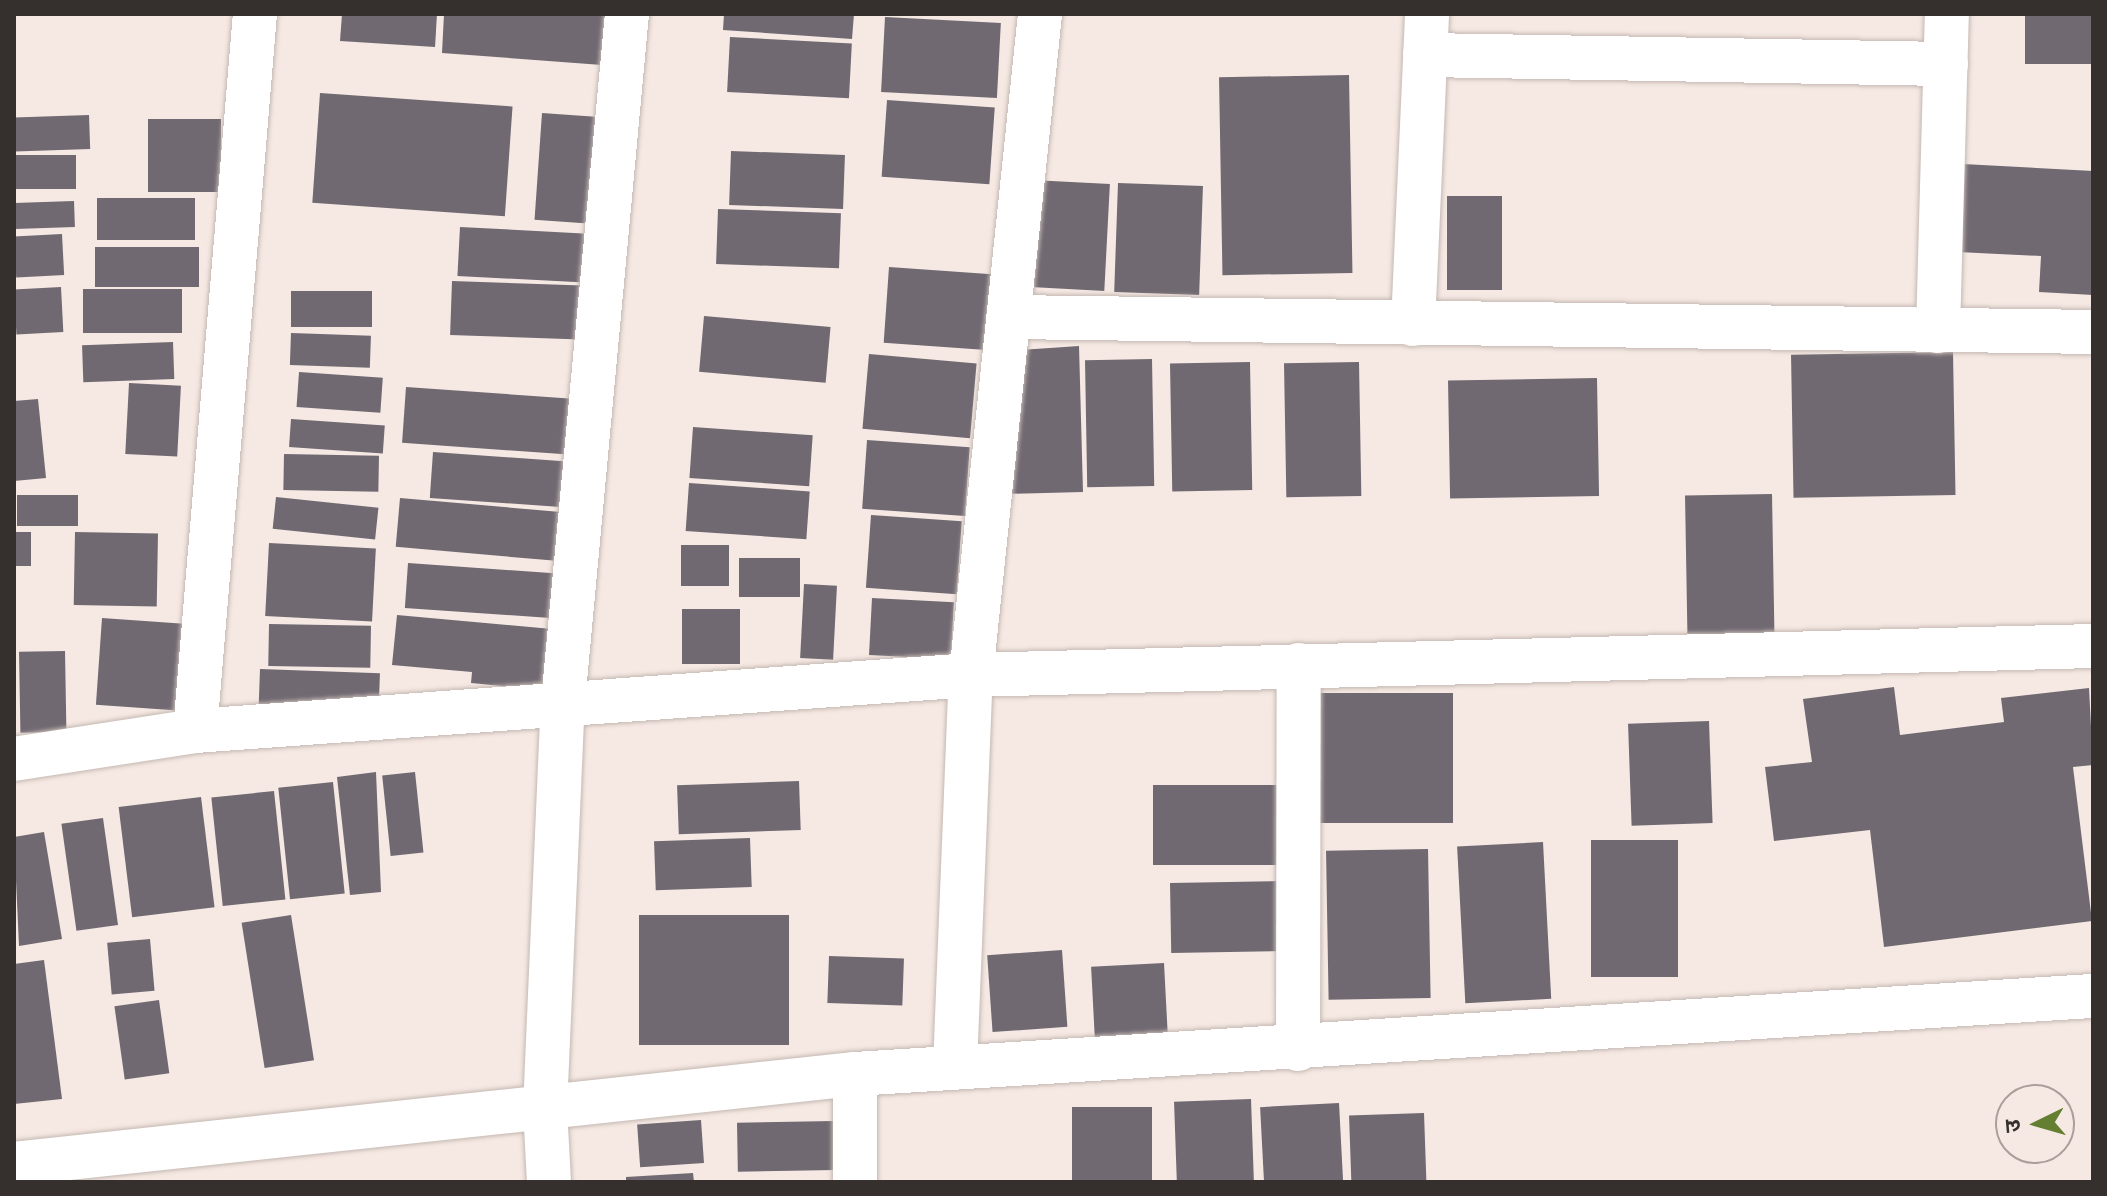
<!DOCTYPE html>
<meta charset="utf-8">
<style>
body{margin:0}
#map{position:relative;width:2107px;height:1196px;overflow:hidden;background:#f6e9e3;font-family:Signika,"Noto Sans Devanagari",sans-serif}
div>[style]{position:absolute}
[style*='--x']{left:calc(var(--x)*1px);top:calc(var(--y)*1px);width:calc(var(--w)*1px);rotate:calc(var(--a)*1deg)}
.building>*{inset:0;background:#706972;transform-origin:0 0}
.roads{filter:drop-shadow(0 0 2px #c4b8b2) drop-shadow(0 0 2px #c4b8b2)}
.minor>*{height:44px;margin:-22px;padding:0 22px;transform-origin:22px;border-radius:22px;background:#fff}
span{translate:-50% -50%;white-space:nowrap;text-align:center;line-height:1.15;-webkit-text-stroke:8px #f6e9e3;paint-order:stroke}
.frame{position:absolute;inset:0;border:16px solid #35302e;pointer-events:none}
.north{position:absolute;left:1995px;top:1084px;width:80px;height:80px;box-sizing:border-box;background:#f6e9e3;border:2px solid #a99f9b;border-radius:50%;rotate:265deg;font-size:22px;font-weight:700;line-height:32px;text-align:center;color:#35302e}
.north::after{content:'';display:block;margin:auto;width:28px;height:36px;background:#647e32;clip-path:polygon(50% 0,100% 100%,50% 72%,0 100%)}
</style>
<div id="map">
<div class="building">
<div style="clip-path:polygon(342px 14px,437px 14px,435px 47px,340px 41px)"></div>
<div style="clip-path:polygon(444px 14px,606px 14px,602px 65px,442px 53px)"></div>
<div style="clip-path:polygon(724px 14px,854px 14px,852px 39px,723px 30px)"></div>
<div style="left:2025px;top:14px;width:68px;height:50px"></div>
<div style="left:885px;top:17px;width:116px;height:75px;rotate:3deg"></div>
<div style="left:730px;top:37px;width:122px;height:55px;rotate:3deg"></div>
<div style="left:1349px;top:75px;width:198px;height:130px;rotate:89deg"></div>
<div style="left:320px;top:93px;width:193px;height:110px;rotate:4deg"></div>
<div style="left:887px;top:100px;width:108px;height:77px;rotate:4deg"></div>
<div style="left:542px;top:113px;width:64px;height:107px;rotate:4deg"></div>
<div style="left:89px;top:115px;width:34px;height:75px;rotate:88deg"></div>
<div style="left:148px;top:119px;width:73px;height:73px"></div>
<div style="left:731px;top:151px;width:114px;height:54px;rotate:2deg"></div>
<div style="left:14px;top:155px;width:62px;height:34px"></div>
<div style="clip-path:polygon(1963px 164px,2093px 171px,2093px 295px,2039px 292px,2041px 256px,1958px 252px)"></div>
<div style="left:1032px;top:180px;width:78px;height:107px;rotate:3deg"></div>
<div style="left:1118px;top:183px;width:85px;height:109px;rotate:2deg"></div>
<div style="left:1447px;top:196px;width:55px;height:94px"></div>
<div style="left:97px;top:198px;width:98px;height:42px"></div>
<div style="left:74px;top:201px;width:26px;height:60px;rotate:88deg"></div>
<div style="left:718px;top:209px;width:123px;height:55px;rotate:2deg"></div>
<div style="left:460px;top:227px;width:142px;height:49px;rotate:3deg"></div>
<div style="left:62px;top:234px;width:41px;height:48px;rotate:87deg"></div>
<div style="left:95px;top:247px;width:104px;height:40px"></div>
<div style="left:889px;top:267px;width:103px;height:76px;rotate:4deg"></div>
<div style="left:452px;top:281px;width:138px;height:54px;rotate:2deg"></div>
<div style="left:61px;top:287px;width:45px;height:47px;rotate:87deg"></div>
<div style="left:83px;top:289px;width:99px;height:44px"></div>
<div style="left:372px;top:291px;width:36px;height:81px;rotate:90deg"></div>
<div style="left:704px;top:316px;width:127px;height:56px;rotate:5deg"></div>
<div style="left:291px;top:333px;width:80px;height:32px;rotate:2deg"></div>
<div style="left:173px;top:342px;width:37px;height:91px;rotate:88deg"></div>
<div style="clip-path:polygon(1079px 346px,1083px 492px,1002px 494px,1020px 350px)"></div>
<div style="left:1953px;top:352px;width:143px;height:162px;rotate:89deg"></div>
<div style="left:869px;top:354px;width:108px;height:75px;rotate:5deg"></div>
<div style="left:1152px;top:359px;width:127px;height:67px;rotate:89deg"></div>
<div style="left:1250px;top:362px;width:128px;height:80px;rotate:89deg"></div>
<div style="left:1359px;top:362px;width:134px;height:75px;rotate:89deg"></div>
<div style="left:299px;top:372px;width:84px;height:35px;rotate:4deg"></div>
<div style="left:1597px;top:378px;width:118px;height:149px;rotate:89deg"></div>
<div style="left:129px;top:383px;width:52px;height:71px;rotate:3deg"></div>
<div style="left:406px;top:387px;width:167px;height:56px;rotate:4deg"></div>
<div style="clip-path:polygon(38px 399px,46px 478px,14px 481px,14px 401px)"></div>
<div style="left:291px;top:419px;width:94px;height:28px;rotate:4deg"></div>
<div style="left:693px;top:427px;width:120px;height:51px;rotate:4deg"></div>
<div style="left:867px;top:440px;width:103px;height:69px;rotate:4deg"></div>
<div style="left:433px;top:452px;width:138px;height:46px;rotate:4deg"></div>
<div style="left:284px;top:454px;width:95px;height:36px;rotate:1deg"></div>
<div style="left:689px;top:483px;width:121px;height:48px;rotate:4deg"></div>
<div style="left:1772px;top:494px;width:148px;height:87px;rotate:89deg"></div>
<div style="left:78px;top:495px;width:31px;height:61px;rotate:90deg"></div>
<div style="left:276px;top:497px;width:103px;height:32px;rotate:6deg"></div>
<div style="left:400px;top:498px;width:164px;height:49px;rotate:5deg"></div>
<div style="left:871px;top:515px;width:91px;height:73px;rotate:4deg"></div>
<div style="left:14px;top:532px;width:17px;height:34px"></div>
<div style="left:75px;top:532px;width:83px;height:73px;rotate:1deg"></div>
<div style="left:269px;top:543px;width:107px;height:73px;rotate:3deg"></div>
<div style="left:681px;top:545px;width:48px;height:41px"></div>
<div style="left:739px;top:558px;width:61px;height:39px"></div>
<div style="left:408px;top:563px;width:157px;height:45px;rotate:4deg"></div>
<div style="left:804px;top:584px;width:33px;height:74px;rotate:3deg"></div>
<div style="left:872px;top:598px;width:82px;height:57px;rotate:3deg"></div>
<div style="left:682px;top:609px;width:58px;height:55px"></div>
<div style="clip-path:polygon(397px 615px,563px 630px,557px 691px,471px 683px,472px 672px,392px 665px)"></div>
<div style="left:102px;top:618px;width:89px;height:87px;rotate:4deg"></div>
<div style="left:269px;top:624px;width:102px;height:42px;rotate:1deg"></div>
<div style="left:65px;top:651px;width:81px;height:46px;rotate:89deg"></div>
<div style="left:260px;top:669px;width:120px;height:40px;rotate:2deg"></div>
<div style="clip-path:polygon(1894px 687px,1900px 735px,2004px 722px,2001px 698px,2089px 688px,2093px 765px,2073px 767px,2092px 921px,1884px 947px,1870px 830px,1774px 841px,1765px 767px,1812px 762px,1803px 699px)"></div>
<div style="left:1453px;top:693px;width:130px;height:144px;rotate:90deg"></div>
<div style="left:1709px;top:721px;width:102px;height:81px;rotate:88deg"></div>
<div style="clip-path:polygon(376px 772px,381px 892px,350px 895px,337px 777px)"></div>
<div style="left:415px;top:772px;width:81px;height:33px;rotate:84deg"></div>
<div style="left:799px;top:781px;width:49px;height:122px;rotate:88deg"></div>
<div style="left:333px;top:782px;width:112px;height:55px;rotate:84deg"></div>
<div style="left:1153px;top:785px;width:144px;height:80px"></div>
<div style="left:274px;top:791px;width:109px;height:63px;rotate:84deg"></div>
<div style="left:201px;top:797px;width:111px;height:83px;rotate:83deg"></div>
<div style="left:103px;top:818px;width:108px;height:42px;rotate:82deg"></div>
<div style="clip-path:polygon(44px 832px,62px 939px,19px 946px,14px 837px)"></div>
<div style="left:750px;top:838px;width:49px;height:96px;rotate:88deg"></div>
<div style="left:1678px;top:840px;width:137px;height:87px;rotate:90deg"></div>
<div style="left:1543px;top:842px;width:157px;height:86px;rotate:87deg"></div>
<div style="left:1428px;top:849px;width:149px;height:102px;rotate:89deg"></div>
<div style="left:1287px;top:881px;width:70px;height:117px;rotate:89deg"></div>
<div style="left:291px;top:915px;width:147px;height:50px;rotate:81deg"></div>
<div style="left:639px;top:915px;width:150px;height:130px"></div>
<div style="left:150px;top:939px;width:52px;height:43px;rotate:85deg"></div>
<div style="left:1062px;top:950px;width:77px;height:75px;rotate:86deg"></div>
<div style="left:829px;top:956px;width:75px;height:47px;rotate:2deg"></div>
<div style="clip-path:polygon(44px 960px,62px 1099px,14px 1104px,14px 964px)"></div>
<div style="left:1164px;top:963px;width:75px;height:73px;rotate:87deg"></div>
<div style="left:159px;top:1000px;width:74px;height:45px;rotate:82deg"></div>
<div style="left:1251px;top:1099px;width:83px;height:77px;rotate:88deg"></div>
<div style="left:1339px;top:1103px;width:79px;height:79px;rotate:87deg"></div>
<div style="left:1072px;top:1107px;width:80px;height:75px"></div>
<div style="left:1424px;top:1113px;width:69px;height:75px;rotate:88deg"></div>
<div style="left:701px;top:1120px;width:43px;height:64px;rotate:86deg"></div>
<div style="left:834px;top:1121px;width:49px;height:97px;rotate:89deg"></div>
<div style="clip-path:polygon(693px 1173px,694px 1182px,626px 1182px,626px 1177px)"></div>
</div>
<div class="roads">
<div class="minor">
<div style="--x:1425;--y:55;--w:521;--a:0.99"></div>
<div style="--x:1009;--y:317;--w:1084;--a:0.79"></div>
<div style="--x:1413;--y:324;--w:310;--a:-87.4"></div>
<div style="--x:1938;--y:331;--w:317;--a:-88.4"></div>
<div style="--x:195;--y:731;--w:720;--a:-85.22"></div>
<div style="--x:14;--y:759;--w:183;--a:-8.8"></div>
<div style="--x:195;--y:731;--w:778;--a:-4.13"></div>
<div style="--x:971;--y:675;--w:1122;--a:-1.48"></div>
<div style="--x:1298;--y:1049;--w:384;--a:-89.9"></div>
<div style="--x:955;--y:1067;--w:392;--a:-87.7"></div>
<div style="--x:971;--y:675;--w:665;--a:-84.04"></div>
<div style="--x:855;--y:1074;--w:108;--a:90"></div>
<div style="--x:14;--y:1164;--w:846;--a:-6.11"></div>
<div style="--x:855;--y:1074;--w:1240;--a:-3.61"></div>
<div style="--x:549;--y:1182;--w:73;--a:-93.1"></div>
<div style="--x:545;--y:1109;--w:407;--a:-87.5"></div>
<div style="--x:563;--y:702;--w:691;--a:-84.69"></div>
</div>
</div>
<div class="frame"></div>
<div class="north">उ</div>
</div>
